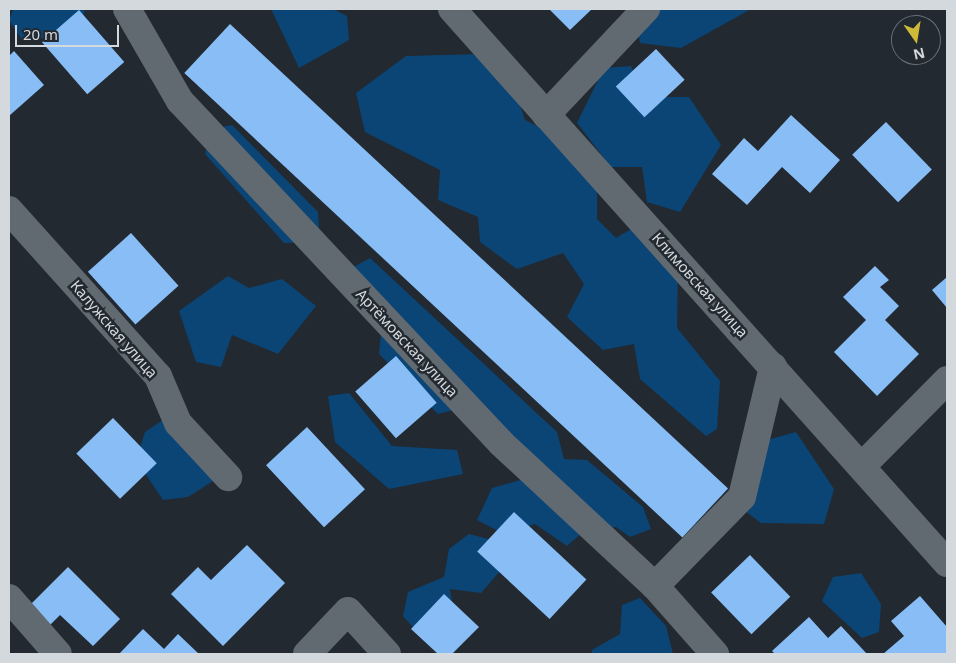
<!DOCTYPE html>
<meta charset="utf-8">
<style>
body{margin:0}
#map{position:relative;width:956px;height:663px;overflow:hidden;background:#222930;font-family:"Noto Sans",sans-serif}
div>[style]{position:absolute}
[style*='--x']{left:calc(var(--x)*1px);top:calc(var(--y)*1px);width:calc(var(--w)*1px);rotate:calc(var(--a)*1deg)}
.green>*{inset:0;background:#0a4576}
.building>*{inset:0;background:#88bef5;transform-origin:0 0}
.minor>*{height:28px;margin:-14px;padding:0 14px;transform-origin:14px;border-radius:14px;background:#616971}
span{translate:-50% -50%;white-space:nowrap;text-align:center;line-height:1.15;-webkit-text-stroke:5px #222930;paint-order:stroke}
.street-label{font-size:15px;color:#d4d9dd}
.frame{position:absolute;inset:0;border:10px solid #d4d9dd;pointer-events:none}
.north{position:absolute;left:891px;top:15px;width:50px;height:50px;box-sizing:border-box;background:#222930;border:1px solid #696f75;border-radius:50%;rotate:167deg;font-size:14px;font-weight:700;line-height:20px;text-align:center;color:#d4d9dd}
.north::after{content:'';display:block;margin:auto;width:18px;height:22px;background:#ceb938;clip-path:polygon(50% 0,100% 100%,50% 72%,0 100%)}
.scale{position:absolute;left:15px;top:25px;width:104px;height:22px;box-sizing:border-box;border:2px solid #d4d9dd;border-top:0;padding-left:6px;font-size:15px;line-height:18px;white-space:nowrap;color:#d4d9dd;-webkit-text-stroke:4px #222930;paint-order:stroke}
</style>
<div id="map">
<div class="green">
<div style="clip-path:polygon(13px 9px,85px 9px,77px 35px,22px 40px,9px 20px)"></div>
<div style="clip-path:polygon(271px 9px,333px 9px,347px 16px,349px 40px,299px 68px)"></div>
<div style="clip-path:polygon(640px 9px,751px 9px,681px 48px,640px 43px,634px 15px)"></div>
<div style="clip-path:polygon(482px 54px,516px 94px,525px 120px,555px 135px,597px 182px,597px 219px,616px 238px,638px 225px,678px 267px,677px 328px,720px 381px,717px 429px,706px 436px,640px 379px,634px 344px,603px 350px,567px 317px,584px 284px,563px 253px,517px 269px,480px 242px,478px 217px,438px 200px,440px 170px,365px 132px,356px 93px,406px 56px)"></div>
<div style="clip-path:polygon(631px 66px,644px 97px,689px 97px,721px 145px,680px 212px,647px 202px,642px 167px,611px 167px,577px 123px,604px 68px)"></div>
<div style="clip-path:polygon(232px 125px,318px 212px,320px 242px,284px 243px,205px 154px,212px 129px)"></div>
<div style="clip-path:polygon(370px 258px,557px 432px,564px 459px,587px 460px,643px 507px,651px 529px,630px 537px,616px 527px,583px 532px,567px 546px,535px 524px,504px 534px,477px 520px,492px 488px,528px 478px,477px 404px,438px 414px,379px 354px,382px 322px,350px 269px)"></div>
<div style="clip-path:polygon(228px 276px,249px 288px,282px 279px,316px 306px,278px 354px,232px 335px,221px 367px,196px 362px,179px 311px)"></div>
<div style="clip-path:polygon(349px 393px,392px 446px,457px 450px,463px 474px,389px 489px,335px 442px,328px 396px)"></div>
<div style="clip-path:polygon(170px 415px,194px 420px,218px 456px,213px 481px,188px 497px,163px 500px,136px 460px,145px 432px)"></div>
<div style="clip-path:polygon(796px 432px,834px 489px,824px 524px,761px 523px,741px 508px,767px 440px)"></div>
<div style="clip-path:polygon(469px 534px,496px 541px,501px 570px,481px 593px,450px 589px,454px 615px,419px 634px,403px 616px,408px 592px,444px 577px,449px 549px)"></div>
<div style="clip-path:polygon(861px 573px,881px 604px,879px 632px,862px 638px,822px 601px,833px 577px)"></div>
<div style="clip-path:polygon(640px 598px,666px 626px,673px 654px,592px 654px,592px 650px,620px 634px,622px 605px)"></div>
</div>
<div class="building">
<div style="clip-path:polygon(549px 9px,592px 9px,570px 30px)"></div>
<div style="left:79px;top:10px;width:69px;height:49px;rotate:49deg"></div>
<div style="left:230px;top:24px;width:681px;height:67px;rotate:43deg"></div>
<div style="left:656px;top:49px;width:42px;height:55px;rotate:47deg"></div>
<div style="clip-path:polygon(14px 51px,44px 85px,9px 116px,9px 56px)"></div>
<div style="clip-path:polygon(791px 115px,840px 160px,810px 193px,782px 167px,747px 205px,712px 174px,744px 138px,758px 151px)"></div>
<div style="left:886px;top:122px;width:66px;height:47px;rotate:46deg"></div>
<div style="left:131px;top:233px;width:71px;height:58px;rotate:48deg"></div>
<div style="clip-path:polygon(875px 266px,889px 280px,880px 287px,899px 306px,885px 320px,919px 354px,877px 396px,834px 352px,866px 320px,843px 297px)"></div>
<div style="clip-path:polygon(947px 277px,947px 308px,932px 290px)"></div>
<div style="left:396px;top:356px;width:62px;height:54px;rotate:49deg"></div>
<div style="left:113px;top:418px;width:63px;height:51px;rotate:46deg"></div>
<div style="left:307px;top:427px;width:85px;height:56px;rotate:47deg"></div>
<div style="left:514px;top:512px;width:99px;height:54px;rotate:43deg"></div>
<div style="clip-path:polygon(247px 545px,285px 583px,223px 646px,171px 594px,198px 567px,211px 580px)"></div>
<div style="left:750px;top:555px;width:58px;height:54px;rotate:46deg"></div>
<div style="clip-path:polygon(68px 567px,120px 619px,93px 646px,60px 615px,48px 627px,28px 607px)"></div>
<div style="clip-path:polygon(444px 594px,479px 627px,452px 654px,438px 654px,411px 629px)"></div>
<div style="clip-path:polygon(920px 596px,947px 627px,947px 654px,883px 654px,904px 636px,891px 621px)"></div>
<div style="clip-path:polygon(809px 617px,828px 638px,841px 626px,867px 654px,775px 654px,772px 651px)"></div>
<div style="clip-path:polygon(143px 629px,164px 649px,178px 634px,199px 654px,119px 654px)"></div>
</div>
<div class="minor">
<div style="--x:127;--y:9;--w:106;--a:60.1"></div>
<div style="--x:180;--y:101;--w:469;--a:46.8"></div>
<div style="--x:501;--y:443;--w:210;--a:42.9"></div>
<div style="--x:655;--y:586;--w:91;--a:48.6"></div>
<div style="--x:452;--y:9;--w:743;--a:48.22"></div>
<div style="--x:546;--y:115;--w:146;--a:-46.7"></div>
<div style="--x:9;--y:210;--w:223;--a:48.1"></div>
<div style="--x:158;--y:376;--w:51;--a:66.9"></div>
<div style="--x:178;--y:423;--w:74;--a:47.2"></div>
<div style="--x:862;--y:466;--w:121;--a:-45.3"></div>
<div style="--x:655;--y:586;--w:124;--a:-45.7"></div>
<div style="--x:742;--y:497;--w:134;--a:-76.6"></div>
<div style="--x:9;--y:598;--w:74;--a:48.8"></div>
<div style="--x:307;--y:654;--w:59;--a:-46.4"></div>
<div style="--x:348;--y:611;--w:58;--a:47.8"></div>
</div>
<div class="street-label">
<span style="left:700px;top:285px;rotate:48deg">Климовская улица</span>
<span style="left:114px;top:329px;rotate:49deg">Калужская улица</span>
<span style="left:407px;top:343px;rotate:47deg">Артёмовская улица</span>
</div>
<div class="frame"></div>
<div class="north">N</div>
<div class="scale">20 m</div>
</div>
